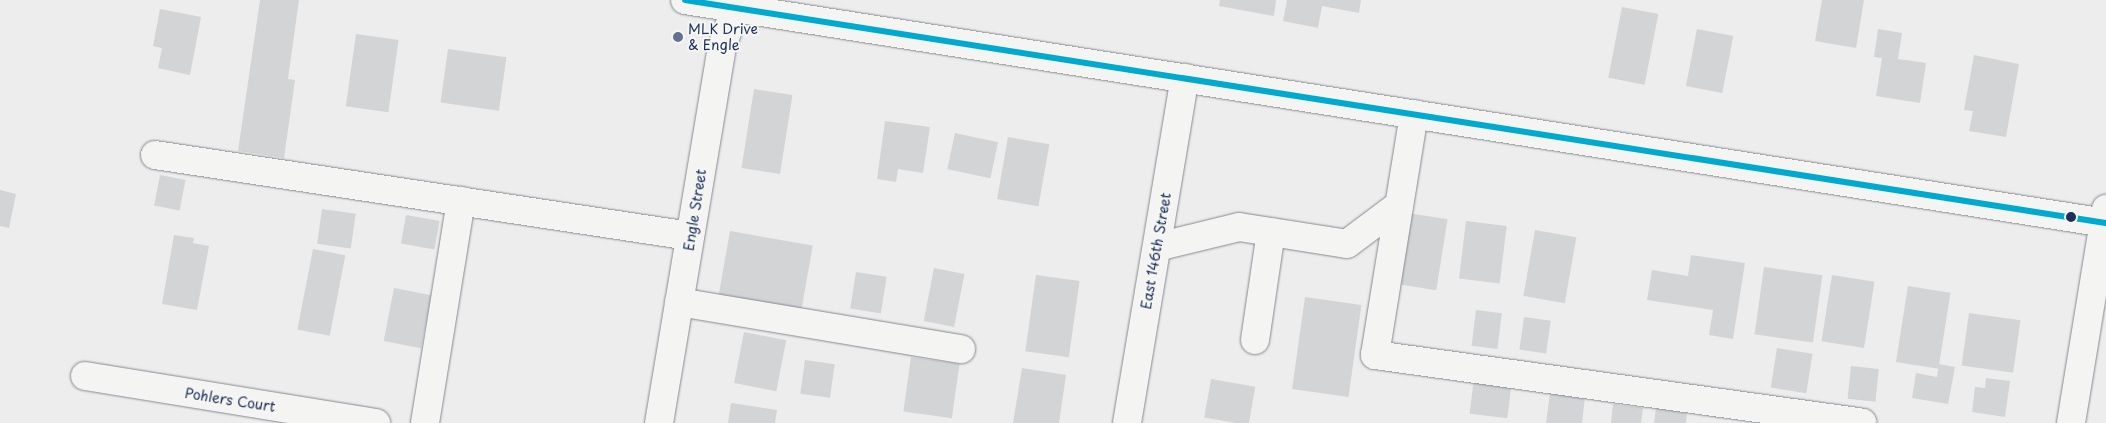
<!DOCTYPE html>
<style>
body{margin:0}
#map{position:relative;width:2106px;height:423px;overflow:hidden;background:#ededed;font-family:"Playpen Sans",sans-serif}
div>[style]{position:absolute}
[style*='--x']{left:calc(var(--x)*1px);top:calc(var(--y)*1px);width:calc(var(--w)*1px);rotate:calc(var(--a)*1deg)}
.building>*{inset:0;background:#d3d4d6;transform-origin:0 0}
.roads{filter:drop-shadow(0 0 1px #868992) drop-shadow(0 0 1px #868992)}
.minor>*{height:28px;margin:-14px;padding:0 14px;transform-origin:14px;border-radius:14px;background:#f4f4f2}
.bus-1>*{height:6px;margin:-3px;padding:0 3px;transform-origin:3px;border-radius:3px;background:#00a9ce}
.dots>*{width:14px;height:14px;translate:-50% -50%;box-sizing:border-box;border:2px solid #f6f6f2;border-radius:50%}
span{translate:-50% -50%;white-space:nowrap;text-align:center;line-height:1.15;-webkit-text-stroke:4px #f6f6f2;paint-order:stroke}
.poi-label{font-size:14px;color:#1b2f5e}
.left{translate:0 -50%;text-align:left}
.street-label{font-size:14px;color:#1b2f5e}
</style>
<div id="map">
<div class="building">
<div style="clip-path:polygon(260px 0,299px 0,288px 79px,295px 80px,284px 158px,238px 151px)"></div>
<div style="clip-path:polygon(1220px 0,1276px 0,1274px 16px,1219px 6px)"></div>
<div style="clip-path:polygon(1287px 0,1361px 0,1359px 13px,1322px 6px,1318px 28px,1283px 21px)"></div>
<div style="clip-path:polygon(1822px 0,1864px 0,1856px 48px,1815px 41px)"></div>
<div style="left:1622px;top:7px;width:37px;height:72px;rotate:11deg"></div>
<div style="clip-path:polygon(160px 9px,201px 17px,190px 75px,158px 68px,162px 48px,153px 46px)"></div>
<div style="left:1697px;top:29px;width:37px;height:58px;rotate:11deg"></div>
<div style="clip-path:polygon(1878px 29px,1902px 33px,1898px 59px,1926px 63px,1920px 103px,1876px 96px,1882px 58px,1874px 57px)"></div>
<div style="left:356px;top:34px;width:43px;height:73px;rotate:8deg"></div>
<div style="left:448px;top:49px;width:59px;height:54px;rotate:8deg"></div>
<div style="clip-path:polygon(1974px 55px,2019px 64px,2006px 137px,1969px 131px,1973px 111px,1964px 110px)"></div>
<div style="left:754px;top:89px;width:39px;height:80px;rotate:9deg"></div>
<div style="clip-path:polygon(885px 121px,930px 127px,923px 173px,898px 169px,896px 182px,877px 179px)"></div>
<div style="left:955px;top:133px;width:44px;height:37px;rotate:12deg"></div>
<div style="left:1008px;top:137px;width:42px;height:63px;rotate:10deg"></div>
<div style="left:160px;top:175px;width:26px;height:31px;rotate:11deg"></div>
<div style="clip-path:polygon(0 190px,16px 194px,9px 228px,0 226px)"></div>
<div style="left:322px;top:209px;width:34px;height:35px;rotate:8deg"></div>
<div style="left:1408px;top:213px;width:40px;height:72px;rotate:9deg"></div>
<div style="left:406px;top:215px;width:34px;height:29px;rotate:10deg"></div>
<div style="left:1466px;top:221px;width:41px;height:58px;rotate:7deg"></div>
<div style="left:1535px;top:230px;width:42px;height:67px;rotate:10deg"></div>
<div style="left:730px;top:231px;width:84px;height:70px;rotate:10deg"></div>
<div style="clip-path:polygon(174px 235px,194px 238px,193px 243px,209px 246px,197px 310px,162px 304px)"></div>
<div style="left:313px;top:249px;width:33px;height:82px;rotate:11deg"></div>
<div style="clip-path:polygon(1691px 255px,1745px 263px,1733px 339px,1709px 335px,1713px 310px,1647px 300px,1652px 270px,1688px 276px)"></div>
<div style="left:1764px;top:267px;width:59px;height:68px;rotate:8deg"></div>
<div style="left:934px;top:268px;width:31px;height:54px;rotate:11deg"></div>
<div style="left:856px;top:272px;width:31px;height:37px;rotate:9deg"></div>
<div style="left:1036px;top:275px;width:44px;height:77px;rotate:8deg"></div>
<div style="left:1832px;top:275px;width:43px;height:67px;rotate:9deg"></div>
<div style="left:1908px;top:286px;width:43px;height:77px;rotate:9deg"></div>
<div style="left:394px;top:288px;width:38px;height:54px;rotate:11deg"></div>
<div style="left:1305px;top:297px;width:57px;height:93px;rotate:8deg"></div>
<div style="left:1476px;top:310px;width:26px;height:36px;rotate:7deg"></div>
<div style="left:1969px;top:313px;width:52px;height:53px;rotate:8deg"></div>
<div style="left:1524px;top:317px;width:27px;height:33px;rotate:8deg"></div>
<div style="left:744px;top:332px;width:43px;height:52px;rotate:11deg"></div>
<div style="left:1777px;top:348px;width:36px;height:40px;rotate:9deg"></div>
<div style="left:911px;top:357px;width:49px;height:55px;rotate:8deg"></div>
<div style="left:805px;top:360px;width:30px;height:34px;rotate:8deg"></div>
<div style="clip-path:polygon(1939px 364px,1955px 367px,1948px 404px,1912px 398px,1916px 373px,1937px 377px)"></div>
<div style="left:1851px;top:366px;width:28px;height:33px;rotate:6deg"></div>
<div style="clip-path:polygon(1022px 368px,1066px 375px,1059px 423px,1013px 423px)"></div>
<div style="left:1474px;top:378px;width:38px;height:36px;rotate:7deg"></div>
<div style="clip-path:polygon(1986px 378px,2010px 381px,2005px 417px,1972px 412px,1975px 387px,1985px 388px)"></div>
<div style="left:1211px;top:379px;width:45px;height:39px;rotate:10deg"></div>
<div style="clip-path:polygon(1550px 393px,1585px 397px,1582px 423px,1546px 423px)"></div>
<div style="clip-path:polygon(731px 403px,777px 410px,775px 423px,728px 423px)"></div>
<div style="clip-path:polygon(1613px 404px,1643px 408px,1641px 423px,1611px 423px)"></div>
<div style="clip-path:polygon(1656px 408px,1687px 413px,1686px 423px,1654px 423px)"></div>
</div>
<div class="roads">
<div class="minor">
<div style="--x:685;--y:0;--w:1438;--a:8.92"></div>
<div style="--x:1414;--y:114;--w:244;--a:99.2"></div>
<div style="--x:1375;--y:355;--w:492;--a:7.9"></div>
<div style="--x:155;--y:155;--w:541;--a:8.61"></div>
<div style="--x:1157;--y:247;--w:84;--a:-13.7"></div>
<div style="--x:1239;--y:227;--w:109;--a:8.9"></div>
<div style="--x:1347;--y:244;--w:65;--a:-36.9"></div>
<div style="--x:679;--y:302;--w:286;--a:9.5"></div>
<div style="--x:1255;--y:340;--w:109;--a:-81.6"></div>
<div style="--x:85;--y:376;--w:295;--a:9.2"></div>
<div style="--x:425;--y:423;--w:225;--a:-80.8"></div>
<div style="--x:659;--y:423;--w:381;--a:-80.5"></div>
<div style="--x:722;--y:47;--w:50;--a:-71.2"></div>
<div style="--x:1127;--y:423;--w:350;--a:-80.5"></div>
<div style="--x:2071;--y:423;--w:217;--a:-80.7"></div>
</div>
</div>
<div class="bus-1">
<div style="--x:685;--y:0;--w:1438;--a:8.92"></div>
</div>
<div class="dots">
<div style="left:678px;top:37px;background:#647290"></div>
<div style="left:2071px;top:217px;background:#1b2f5e"></div>
</div>
<div class="poi-label">
<span class="left" style="left:688px;top:37px">MLK Drive<br>&amp; Engle</span>
</div>
<div class="street-label">
<span style="left:695px;top:210px;rotate:-81deg">Engle Street</span>
<span style="left:1156px;top:251px;rotate:-80deg">East 146th Street</span>
<span style="left:230px;top:400px;rotate:9deg">Pohlers Court</span>
</div>
</div>
